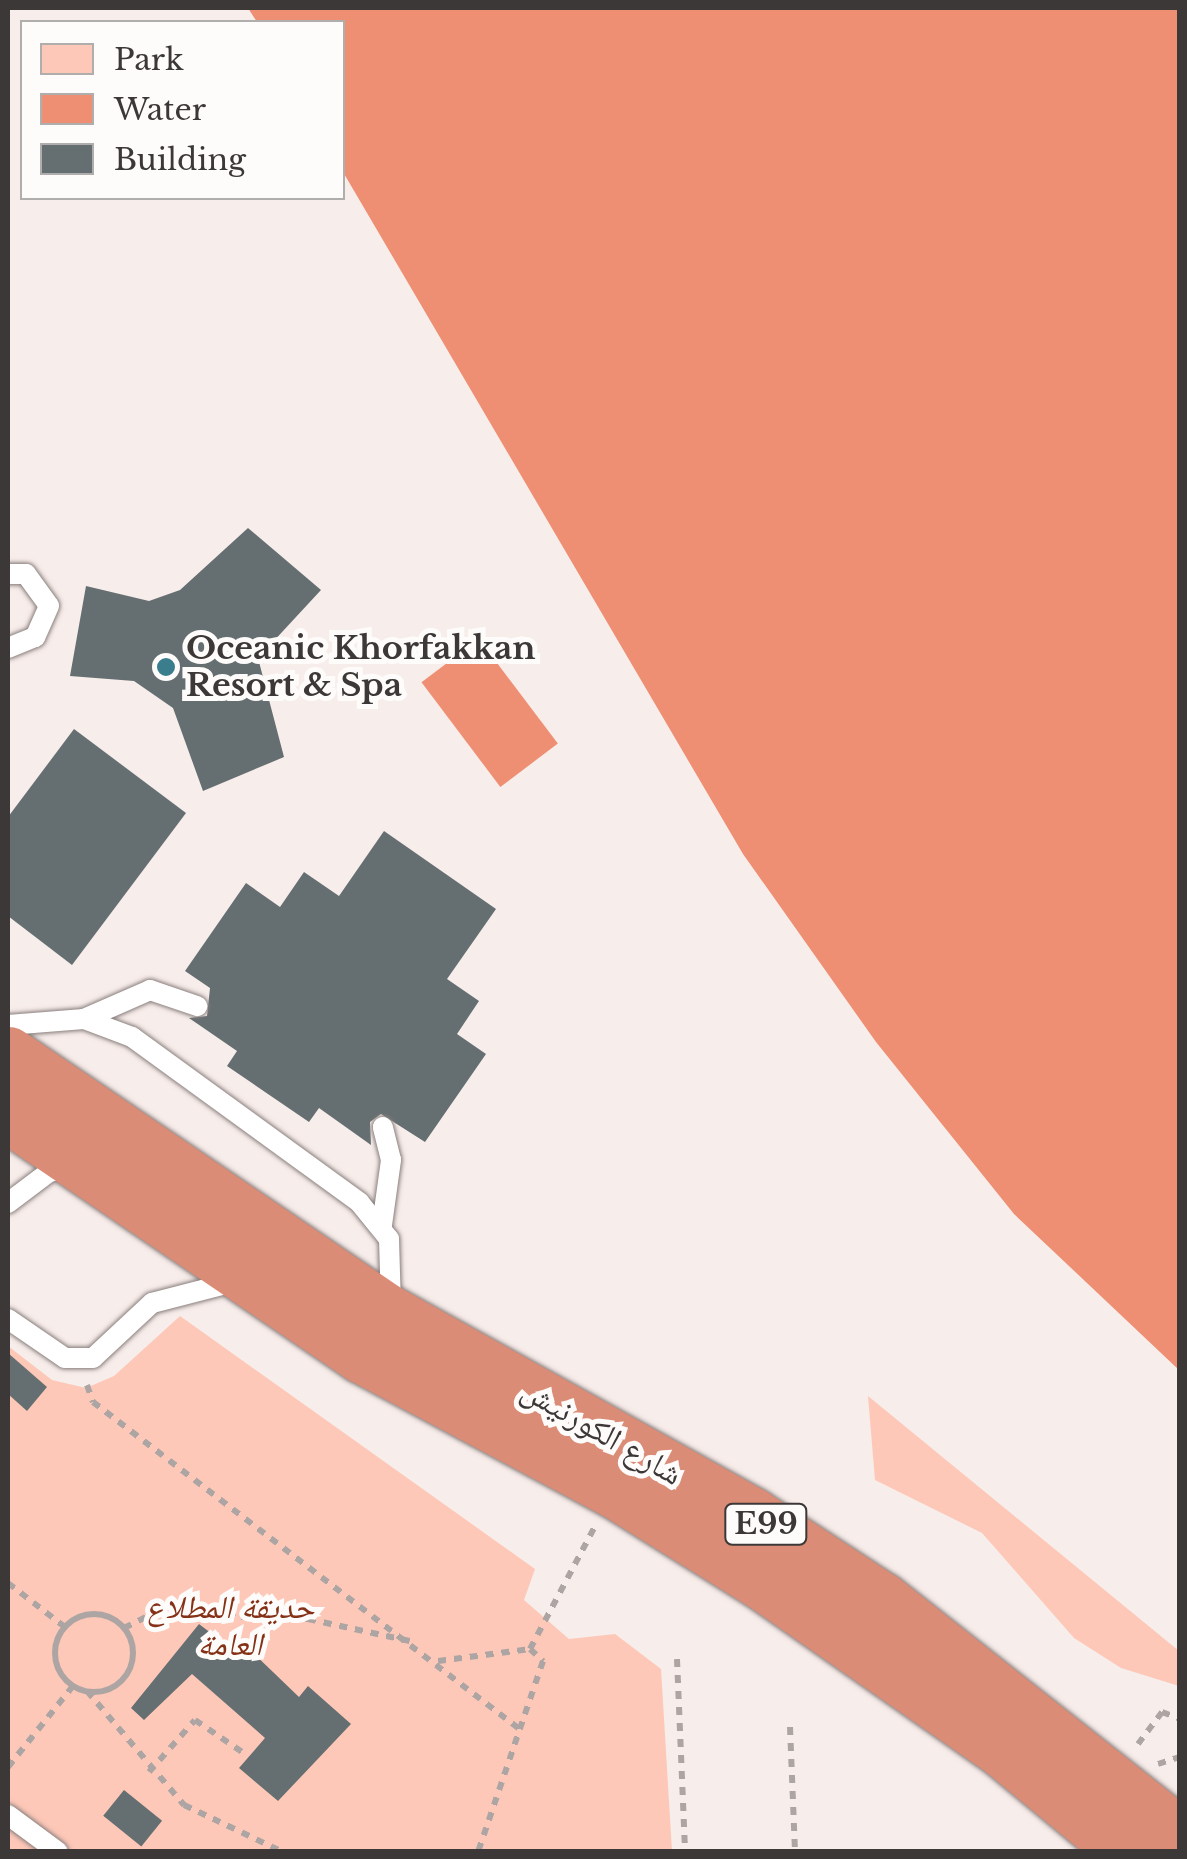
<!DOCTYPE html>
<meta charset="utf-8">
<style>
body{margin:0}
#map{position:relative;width:1187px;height:1859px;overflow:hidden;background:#f7edea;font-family:"Libre Baskerville","Noto Naskh Arabic",serif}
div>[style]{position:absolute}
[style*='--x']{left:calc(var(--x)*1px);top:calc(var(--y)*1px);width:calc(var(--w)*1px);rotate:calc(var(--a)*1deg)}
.green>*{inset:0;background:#fdc8b8}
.water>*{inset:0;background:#ee8f73;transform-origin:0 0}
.building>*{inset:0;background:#656f71;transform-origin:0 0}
.path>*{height:6px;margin-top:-3px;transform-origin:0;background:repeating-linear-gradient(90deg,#ada5a3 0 8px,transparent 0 16px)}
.path>.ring{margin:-3px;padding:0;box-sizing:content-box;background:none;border:6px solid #ada5a3;border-radius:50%}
.roads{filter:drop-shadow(0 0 2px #897f7d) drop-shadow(0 0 2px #897f7d)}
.service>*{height:20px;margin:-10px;padding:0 10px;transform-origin:10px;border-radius:10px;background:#fff}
.trunk>*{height:55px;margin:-27.5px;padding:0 27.5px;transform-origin:27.5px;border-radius:27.5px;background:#db8c76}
.dots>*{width:28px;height:28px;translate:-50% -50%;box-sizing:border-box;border:5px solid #fefcfb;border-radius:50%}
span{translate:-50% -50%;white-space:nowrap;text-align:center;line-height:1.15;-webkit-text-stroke:10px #fefcfb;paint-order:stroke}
.shield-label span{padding:2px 8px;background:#fefcfb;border:2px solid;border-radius:8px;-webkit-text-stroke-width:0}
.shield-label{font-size:30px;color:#3c3837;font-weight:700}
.poi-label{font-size:32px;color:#3c3837;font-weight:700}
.left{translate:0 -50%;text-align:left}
.street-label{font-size:32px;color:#3c3837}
.park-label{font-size:32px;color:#853117;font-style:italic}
.frame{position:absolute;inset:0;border:10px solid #3c3837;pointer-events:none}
.legend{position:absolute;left:20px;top:20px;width:325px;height:180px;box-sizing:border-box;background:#fefcfb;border:2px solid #b0aead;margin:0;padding:12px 18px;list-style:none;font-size:30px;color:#3c3837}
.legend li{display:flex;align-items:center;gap:20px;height:50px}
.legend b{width:50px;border:2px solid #b0aead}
</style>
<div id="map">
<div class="green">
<div style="clip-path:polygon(180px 1316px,535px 1569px,524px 1600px,569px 1639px,615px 1634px,661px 1669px,672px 1851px,8px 1851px,8px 1346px,52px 1380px,86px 1388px,114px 1376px)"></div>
<div style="clip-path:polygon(868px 1396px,1179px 1651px,1179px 1686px,1121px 1668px,1074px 1638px,982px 1533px,875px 1480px)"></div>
</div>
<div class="water">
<div style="clip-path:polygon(248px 8px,1179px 8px,1179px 1370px,1014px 1214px,876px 1042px,743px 854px,343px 172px,342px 22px,257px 22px)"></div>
<div style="left:479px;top:639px;width:131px;height:72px;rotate:53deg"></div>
</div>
<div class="building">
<div style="clip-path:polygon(248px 528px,321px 590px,258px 658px,284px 757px,203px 791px,173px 708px,134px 681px,70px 676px,86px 586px,149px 601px,180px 590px)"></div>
<div style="clip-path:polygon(74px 729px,186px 813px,72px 965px,8px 916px,8px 817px)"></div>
<div style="clip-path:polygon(384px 831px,496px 909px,447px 979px,479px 1001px,457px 1034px,486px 1054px,425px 1142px,381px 1114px,370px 1122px,371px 1145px,319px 1108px,309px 1122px,227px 1066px,237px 1051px,189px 1018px,207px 1016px,210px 988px,185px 971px,246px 883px,280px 907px,304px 872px,339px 896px)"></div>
<div style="clip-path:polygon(8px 1353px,47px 1387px,27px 1411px,8px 1394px)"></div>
<div style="clip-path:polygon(199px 1624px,237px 1653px,245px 1645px,299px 1697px,308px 1686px,351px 1724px,278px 1801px,239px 1768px,265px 1738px,192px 1674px,144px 1720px,131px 1708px)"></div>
<div style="left:124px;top:1790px;width:49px;height:33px;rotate:39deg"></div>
</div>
<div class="path">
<div style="--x:87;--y:1385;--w:18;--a:71"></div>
<div style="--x:93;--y:1402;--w:541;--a:37.48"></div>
<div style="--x:8;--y:1583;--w:72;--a:37.7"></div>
<div class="ring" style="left:55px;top:1614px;width:72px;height:72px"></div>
<div style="--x:124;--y:1628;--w:65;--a:-26.6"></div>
<div style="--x:182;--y:1599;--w:62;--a:17"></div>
<div style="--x:241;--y:1617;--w:67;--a:1.7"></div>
<div style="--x:308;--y:1619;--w:104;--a:12.2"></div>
<div style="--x:530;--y:1649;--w:139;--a:-62.1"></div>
<div style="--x:677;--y:1659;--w:193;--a:87.6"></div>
<div style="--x:438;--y:1661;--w:93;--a:-7.4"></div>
<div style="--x:530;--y:1649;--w:18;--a:43"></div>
<div style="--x:543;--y:1661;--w:202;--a:108.8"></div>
<div style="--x:87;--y:1691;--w:150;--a:49.6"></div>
<div style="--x:184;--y:1805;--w:110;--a:25.4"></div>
<div style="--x:790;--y:1727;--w:125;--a:87.7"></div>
<div style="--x:1138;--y:1744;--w:40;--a:-53"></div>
<div style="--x:1162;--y:1712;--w:19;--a:21"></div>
<div style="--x:1158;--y:1764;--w:23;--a:-18"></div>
<div style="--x:8;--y:1767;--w:104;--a:-51.3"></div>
<div style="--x:149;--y:1772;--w:69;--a:-48.5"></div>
<div style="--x:195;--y:1720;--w:57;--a:34.2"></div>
</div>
<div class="roads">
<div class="service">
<div style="--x:8;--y:574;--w:18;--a:0"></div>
<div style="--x:26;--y:574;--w:39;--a:54"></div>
<div style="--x:49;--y:606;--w:34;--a:114"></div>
<div style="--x:35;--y:637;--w:29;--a:158"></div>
<div style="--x:84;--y:1019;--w:72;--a:-23.7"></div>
<div style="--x:150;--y:990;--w:50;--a:18.8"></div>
<div style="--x:8;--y:1025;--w:76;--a:-4.5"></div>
<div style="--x:84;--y:1019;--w:51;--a:20.6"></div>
<div style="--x:132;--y:1037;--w:281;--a:36"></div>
<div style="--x:359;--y:1202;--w:48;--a:51"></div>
<div style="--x:389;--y:1239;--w:68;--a:88.3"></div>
<div style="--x:8;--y:1203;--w:51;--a:-37.1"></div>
<div style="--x:49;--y:1172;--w:21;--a:-11"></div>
<div style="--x:382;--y:1225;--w:66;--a:-82.1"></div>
<div style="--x:391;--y:1160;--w:34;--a:-104"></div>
<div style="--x:8;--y:1319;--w:69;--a:34.4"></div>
<div style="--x:65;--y:1358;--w:28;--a:0"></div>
<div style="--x:93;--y:1358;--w:81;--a:-43"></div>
<div style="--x:152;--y:1303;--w:84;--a:-14.5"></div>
<div style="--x:8;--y:1815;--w:62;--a:36.5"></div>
</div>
<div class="trunk">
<div style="--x:8;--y:1054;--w:463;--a:34.2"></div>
<div style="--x:391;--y:1314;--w:413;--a:29.1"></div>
<div style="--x:752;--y:1515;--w:155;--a:33.2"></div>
<div style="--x:882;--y:1600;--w:380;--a:38.3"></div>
<div style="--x:8;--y:1115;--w:427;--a:34.2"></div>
<div style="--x:361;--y:1355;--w:287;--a:28.1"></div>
<div style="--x:614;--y:1490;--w:174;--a:31.9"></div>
<div style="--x:762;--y:1582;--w:295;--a:34.9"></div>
<div style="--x:1004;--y:1751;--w:158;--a:39.6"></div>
</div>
</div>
<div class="dots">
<div style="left:166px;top:667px;background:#3a7d8d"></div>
</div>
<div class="shield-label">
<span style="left:766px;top:1524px">E99</span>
</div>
<div class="poi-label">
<span class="left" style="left:186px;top:667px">Oceanic Khorfakkan<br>Resort &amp; Spa</span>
</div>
<div class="street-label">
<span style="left:602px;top:1432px;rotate:30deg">شارع الكورنيش</span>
</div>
<div class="park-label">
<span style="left:230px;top:1626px">حديقة المطلاع<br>العامة</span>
</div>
<div class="frame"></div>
<ul class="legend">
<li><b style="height:28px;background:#fdc8b8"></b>Park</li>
<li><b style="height:28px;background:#ee8f73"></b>Water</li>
<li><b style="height:28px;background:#656f71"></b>Building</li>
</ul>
</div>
